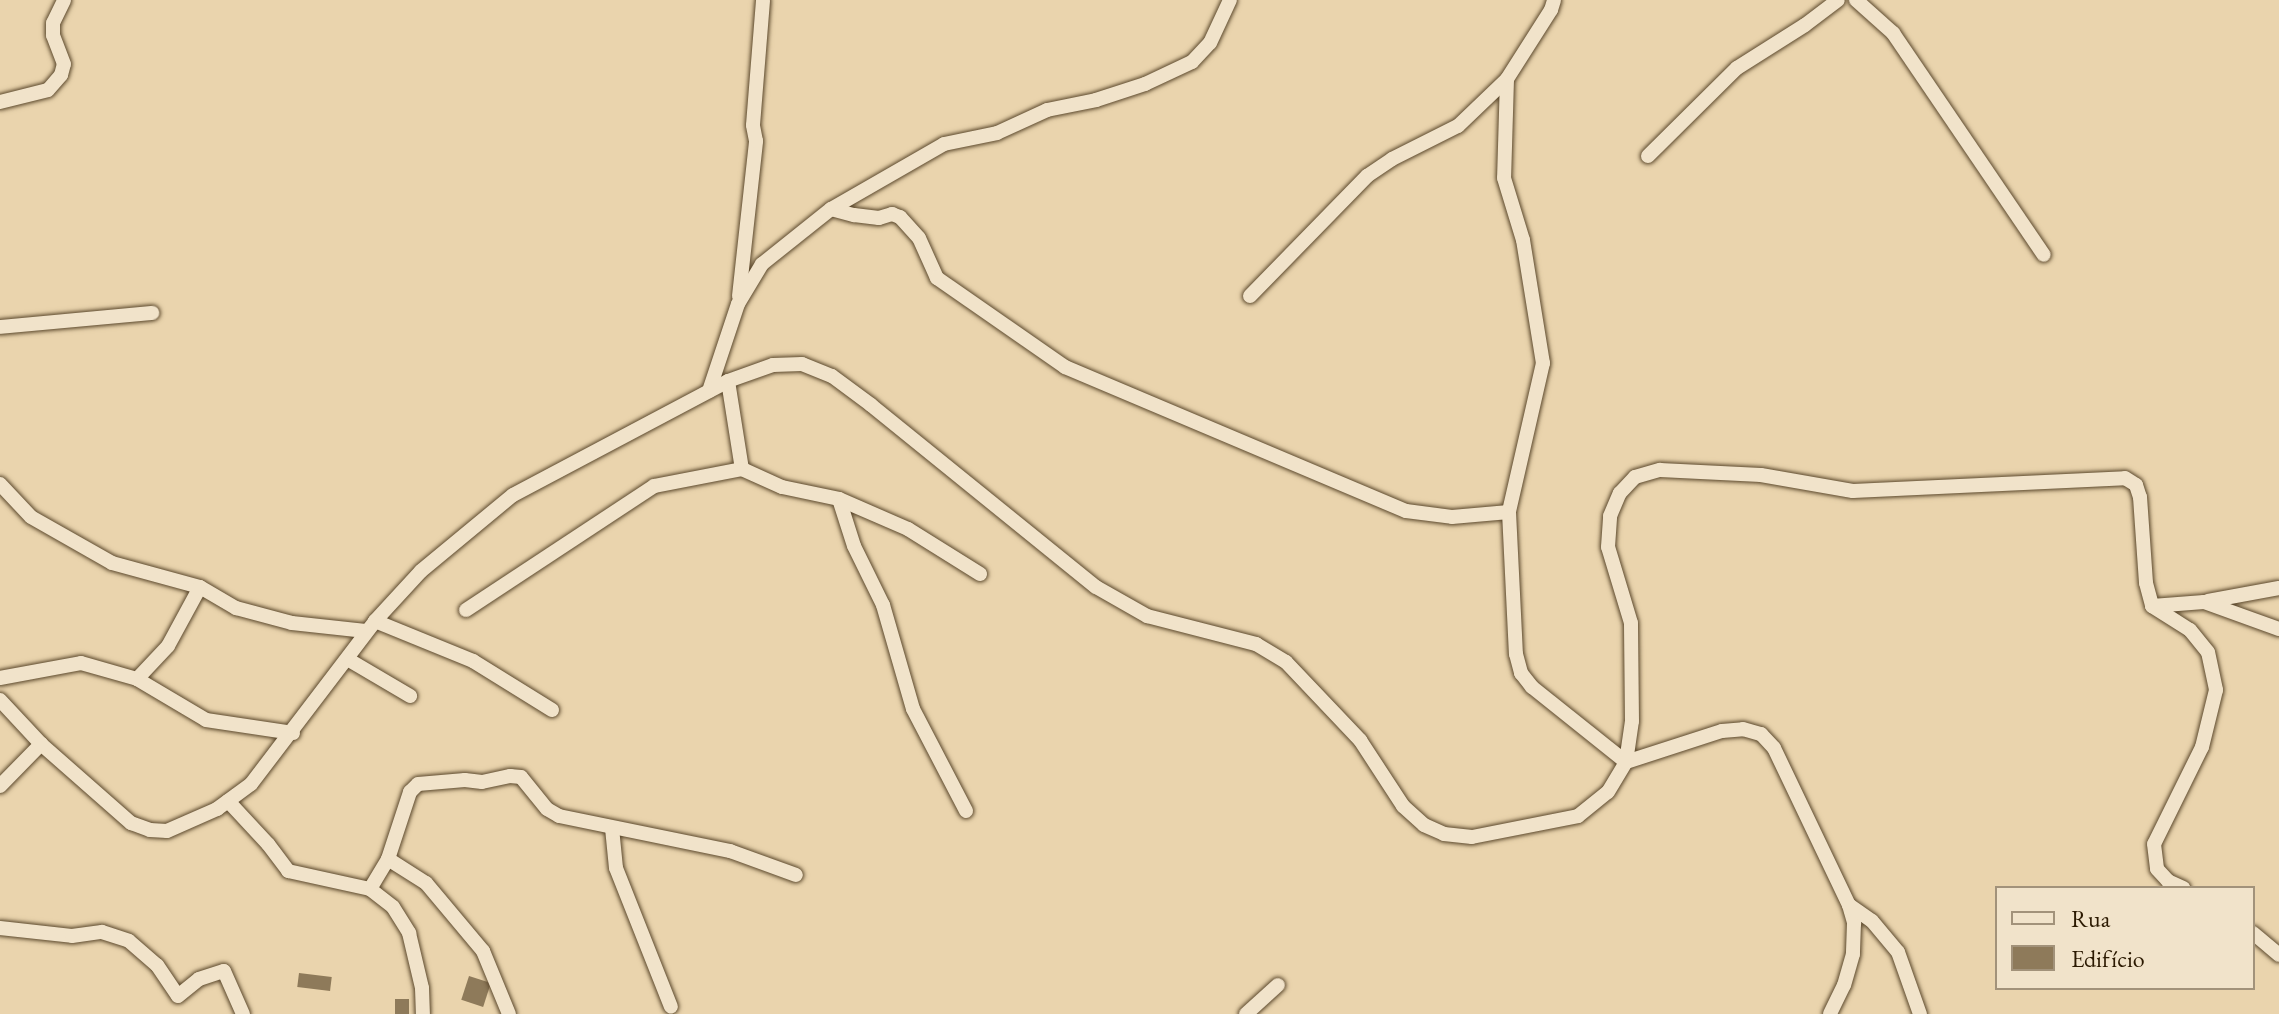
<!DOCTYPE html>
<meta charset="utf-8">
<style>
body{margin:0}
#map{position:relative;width:2279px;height:1014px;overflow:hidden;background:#ead4ad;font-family:"EB Garamond",serif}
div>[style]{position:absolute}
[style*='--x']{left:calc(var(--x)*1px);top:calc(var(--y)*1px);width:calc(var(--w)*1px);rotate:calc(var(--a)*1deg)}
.building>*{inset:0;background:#8e7a5a;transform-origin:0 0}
.roads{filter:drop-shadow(0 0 2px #5b482c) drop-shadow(0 0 2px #5b482c)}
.minor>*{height:14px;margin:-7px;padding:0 7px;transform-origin:7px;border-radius:7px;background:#f1e3ca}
span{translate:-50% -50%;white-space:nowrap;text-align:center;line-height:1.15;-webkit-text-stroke:7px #f1e3ca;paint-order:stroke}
.legend{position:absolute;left:1995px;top:886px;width:260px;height:104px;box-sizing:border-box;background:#f1e3ca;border:2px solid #a2927a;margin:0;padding:10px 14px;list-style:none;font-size:24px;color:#2b1901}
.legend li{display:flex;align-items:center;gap:16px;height:40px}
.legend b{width:40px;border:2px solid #a2927a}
</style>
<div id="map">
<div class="building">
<div style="left:299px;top:973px;width:33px;height:14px;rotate:7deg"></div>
<div style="left:469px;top:976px;width:23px;height:25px;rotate:18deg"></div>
<div style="left:395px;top:999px;width:14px;height:15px"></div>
</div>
<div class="roads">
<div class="minor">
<div style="--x:1856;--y:0;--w:50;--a:41.7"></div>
<div style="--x:1893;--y:33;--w:268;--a:55.8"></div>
<div style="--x:1507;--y:79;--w:99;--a:91.7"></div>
<div style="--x:1504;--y:178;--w:65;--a:73"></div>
<div style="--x:1523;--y:240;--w:125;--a:80.8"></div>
<div style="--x:1543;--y:363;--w:153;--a:102.9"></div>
<div style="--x:1509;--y:512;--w:142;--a:87.2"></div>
<div style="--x:1516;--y:654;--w:20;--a:75"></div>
<div style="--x:1521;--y:673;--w:18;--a:52"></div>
<div style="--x:1532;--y:687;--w:120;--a:38.6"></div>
<div style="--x:0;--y:102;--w:49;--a:-14"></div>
<div style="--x:48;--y:90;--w:20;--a:-49"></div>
<div style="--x:61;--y:75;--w:11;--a:-75"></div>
<div style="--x:64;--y:64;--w:31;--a:-111"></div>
<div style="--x:53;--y:35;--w:12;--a:-90"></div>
<div style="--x:53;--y:23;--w:25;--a:-64"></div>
<div style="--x:1648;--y:156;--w:125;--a:-44.7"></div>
<div style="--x:1737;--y:68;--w:80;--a:-32.3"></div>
<div style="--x:1805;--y:25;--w:41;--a:-37.1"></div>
<div style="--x:831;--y:209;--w:24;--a:15"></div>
<div style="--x:854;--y:215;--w:25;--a:7"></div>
<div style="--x:879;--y:218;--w:14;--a:-17"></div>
<div style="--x:892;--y:214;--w:9;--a:21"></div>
<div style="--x:900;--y:217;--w:28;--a:48"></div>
<div style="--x:919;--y:238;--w:44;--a:65.8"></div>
<div style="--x:937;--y:278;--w:156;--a:34.8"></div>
<div style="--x:1065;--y:367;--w:370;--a:22.9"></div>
<div style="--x:1406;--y:511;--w:46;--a:7.4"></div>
<div style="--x:1452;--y:517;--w:57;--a:-5"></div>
<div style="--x:739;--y:296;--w:156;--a:-83.7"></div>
<div style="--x:756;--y:141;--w:16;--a:-101"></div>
<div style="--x:753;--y:125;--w:125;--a:-85.4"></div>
<div style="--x:1250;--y:296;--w:168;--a:-45.7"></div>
<div style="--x:1367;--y:176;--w:30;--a:-34"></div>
<div style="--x:1392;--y:159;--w:74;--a:-26.6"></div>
<div style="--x:1458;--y:126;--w:68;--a:-43.8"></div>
<div style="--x:1507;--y:79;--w:82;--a:-57.5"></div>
<div style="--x:1551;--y:10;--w:10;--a:-73"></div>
<div style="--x:0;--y:327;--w:153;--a:-5.3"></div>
<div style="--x:728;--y:381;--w:89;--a:81"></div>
<div style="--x:742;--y:469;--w:44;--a:24.2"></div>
<div style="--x:782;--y:487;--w:58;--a:11.9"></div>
<div style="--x:839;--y:499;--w:75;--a:23.5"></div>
<div style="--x:908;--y:529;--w:85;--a:32"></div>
<div style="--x:709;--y:391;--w:92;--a:-71.6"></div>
<div style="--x:738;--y:304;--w:47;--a:-59"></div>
<div style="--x:762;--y:264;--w:88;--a:-38.6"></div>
<div style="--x:831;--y:209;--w:130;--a:-29.9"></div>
<div style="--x:944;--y:144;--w:54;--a:-11.7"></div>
<div style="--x:997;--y:133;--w:55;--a:-24.7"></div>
<div style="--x:1047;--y:110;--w:50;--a:-11.5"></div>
<div style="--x:1096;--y:100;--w:52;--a:-18.1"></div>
<div style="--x:1145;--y:84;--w:52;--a:-25.1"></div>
<div style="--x:1192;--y:62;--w:26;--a:-47"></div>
<div style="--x:1210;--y:43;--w:47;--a:-65.1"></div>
<div style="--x:0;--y:484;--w:45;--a:46.8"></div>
<div style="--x:31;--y:517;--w:93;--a:29.6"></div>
<div style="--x:112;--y:563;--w:91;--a:15.3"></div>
<div style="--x:200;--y:587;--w:42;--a:30.3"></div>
<div style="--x:236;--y:608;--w:58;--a:15"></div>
<div style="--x:292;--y:623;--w:74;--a:6.2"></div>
<div style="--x:839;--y:499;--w:49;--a:72.3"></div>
<div style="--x:854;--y:546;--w:66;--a:63.8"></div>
<div style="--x:883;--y:605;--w:108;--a:73.9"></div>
<div style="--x:913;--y:709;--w:115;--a:62.5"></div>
<div style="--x:2208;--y:601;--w:72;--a:-10.4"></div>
<div style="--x:2152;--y:606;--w:52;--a:-4.4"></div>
<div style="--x:2204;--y:602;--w:80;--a:19.8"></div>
<div style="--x:466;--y:610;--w:225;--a:-33.4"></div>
<div style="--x:654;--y:486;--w:90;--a:-10.9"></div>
<div style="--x:375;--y:621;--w:106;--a:22.2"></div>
<div style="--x:473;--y:661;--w:93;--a:31.8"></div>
<div style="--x:349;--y:660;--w:71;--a:30.5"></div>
<div style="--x:0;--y:678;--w:82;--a:-10.5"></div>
<div style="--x:81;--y:663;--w:58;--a:15.9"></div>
<div style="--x:137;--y:679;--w:45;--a:-46.8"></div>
<div style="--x:168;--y:646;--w:67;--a:-61.5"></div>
<div style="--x:137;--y:679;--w:80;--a:30.7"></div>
<div style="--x:206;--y:720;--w:88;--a:8.5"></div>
<div style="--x:0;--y:700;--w:60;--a:47"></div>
<div style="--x:41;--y:744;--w:120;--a:41.3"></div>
<div style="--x:131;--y:823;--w:20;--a:20"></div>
<div style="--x:150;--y:830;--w:17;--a:3"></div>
<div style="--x:167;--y:831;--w:55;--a:-23.7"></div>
<div style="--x:217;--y:809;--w:42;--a:-36.3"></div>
<div style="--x:251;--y:784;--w:205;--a:-52.7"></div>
<div style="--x:375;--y:621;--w:68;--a:-47.4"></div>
<div style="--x:421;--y:571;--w:119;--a:-39.6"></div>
<div style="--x:513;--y:495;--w:243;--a:-27.9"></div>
<div style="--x:728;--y:381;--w:48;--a:-19.6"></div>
<div style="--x:773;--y:365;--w:29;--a:-2"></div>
<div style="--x:802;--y:364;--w:32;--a:22"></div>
<div style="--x:832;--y:376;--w:49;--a:36.6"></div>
<div style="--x:871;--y:405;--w:289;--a:39"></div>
<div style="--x:1096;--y:587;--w:59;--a:29.6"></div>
<div style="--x:1147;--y:616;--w:113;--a:14.4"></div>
<div style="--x:1256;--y:644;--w:35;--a:31"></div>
<div style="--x:1286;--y:662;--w:108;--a:46.5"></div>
<div style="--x:1360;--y:740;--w:79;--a:56.9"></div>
<div style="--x:1403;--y:806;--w:28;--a:42"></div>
<div style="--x:1424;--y:825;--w:22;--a:24"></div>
<div style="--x:1444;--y:834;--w:28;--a:6"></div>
<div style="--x:1472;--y:837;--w:108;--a:-11.2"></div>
<div style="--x:1578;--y:816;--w:38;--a:-39"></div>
<div style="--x:1608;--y:792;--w:35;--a:-59"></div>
<div style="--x:1626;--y:762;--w:41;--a:-81.7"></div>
<div style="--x:1632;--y:721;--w:98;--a:-90.6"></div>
<div style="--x:1631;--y:623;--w:79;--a:-106.8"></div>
<div style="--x:1608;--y:547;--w:31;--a:-86"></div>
<div style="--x:1610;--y:516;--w:25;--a:-67"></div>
<div style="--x:1620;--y:493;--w:22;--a:-47"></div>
<div style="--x:1635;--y:477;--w:26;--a:-16"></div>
<div style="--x:1660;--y:470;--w:101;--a:2.8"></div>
<div style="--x:1761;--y:475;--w:93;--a:9.9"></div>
<div style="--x:1853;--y:491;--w:272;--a:-2.7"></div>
<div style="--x:2125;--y:478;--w:13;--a:32"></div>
<div style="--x:2136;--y:485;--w:13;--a:72"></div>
<div style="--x:2140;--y:497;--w:86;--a:86"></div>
<div style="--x:2146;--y:583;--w:24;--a:75"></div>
<div style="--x:2152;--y:606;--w:45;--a:32.3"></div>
<div style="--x:2190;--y:630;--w:28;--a:51"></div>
<div style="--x:2208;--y:652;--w:39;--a:78"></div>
<div style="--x:2216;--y:690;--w:59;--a:103.8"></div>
<div style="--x:2202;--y:747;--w:108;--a:116.3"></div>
<div style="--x:2154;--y:844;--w:25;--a:83"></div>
<div style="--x:2157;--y:869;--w:16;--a:47"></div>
<div style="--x:2168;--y:881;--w:17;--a:25"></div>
<div style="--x:1626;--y:762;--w:101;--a:-17.9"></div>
<div style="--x:1722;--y:731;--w:21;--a:-5"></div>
<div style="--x:1743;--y:729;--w:19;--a:16"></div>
<div style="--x:1761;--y:734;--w:19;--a:47"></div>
<div style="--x:1774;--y:748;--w:174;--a:64.5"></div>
<div style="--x:1849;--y:905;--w:19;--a:74"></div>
<div style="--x:1854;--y:923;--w:31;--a:92"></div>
<div style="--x:1853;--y:954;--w:32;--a:106"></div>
<div style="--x:1844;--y:985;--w:32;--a:116"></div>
<div style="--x:0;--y:786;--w:59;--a:-45.7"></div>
<div style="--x:228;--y:801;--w:59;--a:47.1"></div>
<div style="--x:268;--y:844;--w:34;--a:53"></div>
<div style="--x:288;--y:871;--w:84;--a:12.4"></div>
<div style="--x:370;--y:889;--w:29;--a:38"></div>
<div style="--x:393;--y:907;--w:31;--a:58"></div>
<div style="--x:409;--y:933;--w:57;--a:76.7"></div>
<div style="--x:422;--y:988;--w:26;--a:88"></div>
<div style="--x:612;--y:828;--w:40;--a:84.3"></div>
<div style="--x:616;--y:868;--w:149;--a:68.4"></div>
<div style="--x:388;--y:859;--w:45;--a:32.3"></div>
<div style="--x:426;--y:883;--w:89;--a:50"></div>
<div style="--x:483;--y:951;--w:68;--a:67.6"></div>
<div style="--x:370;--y:889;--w:35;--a:-59"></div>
<div style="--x:388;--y:859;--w:71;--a:-71.8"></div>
<div style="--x:410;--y:792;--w:11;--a:-45"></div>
<div style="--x:418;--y:784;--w:47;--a:-4.9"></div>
<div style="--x:465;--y:780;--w:17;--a:7"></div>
<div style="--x:482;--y:782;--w:29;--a:-12"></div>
<div style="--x:510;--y:776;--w:11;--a:5"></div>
<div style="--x:521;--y:777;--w:41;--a:50.9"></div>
<div style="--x:547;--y:809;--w:14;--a:30"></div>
<div style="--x:559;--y:816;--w:175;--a:11.6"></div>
<div style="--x:730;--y:851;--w:70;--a:20"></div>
<div style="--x:1849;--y:905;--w:28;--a:35"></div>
<div style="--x:1872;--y:921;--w:40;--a:50"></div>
<div style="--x:1898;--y:952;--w:66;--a:70.5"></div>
<div style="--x:0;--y:928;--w:72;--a:6.3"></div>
<div style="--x:72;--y:936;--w:30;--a:-8"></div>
<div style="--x:102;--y:932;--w:28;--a:18"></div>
<div style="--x:129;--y:941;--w:37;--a:41"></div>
<div style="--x:157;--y:965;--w:37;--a:56"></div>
<div style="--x:178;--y:996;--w:27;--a:-39"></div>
<div style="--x:199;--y:979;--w:26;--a:-18"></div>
<div style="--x:224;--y:971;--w:47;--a:66.2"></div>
<div style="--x:2253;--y:933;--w:34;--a:40"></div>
<div style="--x:1246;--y:1014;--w:43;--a:-42.2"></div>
</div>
</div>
<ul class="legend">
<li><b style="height:10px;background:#f1e3ca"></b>Rua</li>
<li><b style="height:22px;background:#8e7a5a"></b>Edifício</li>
</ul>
</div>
